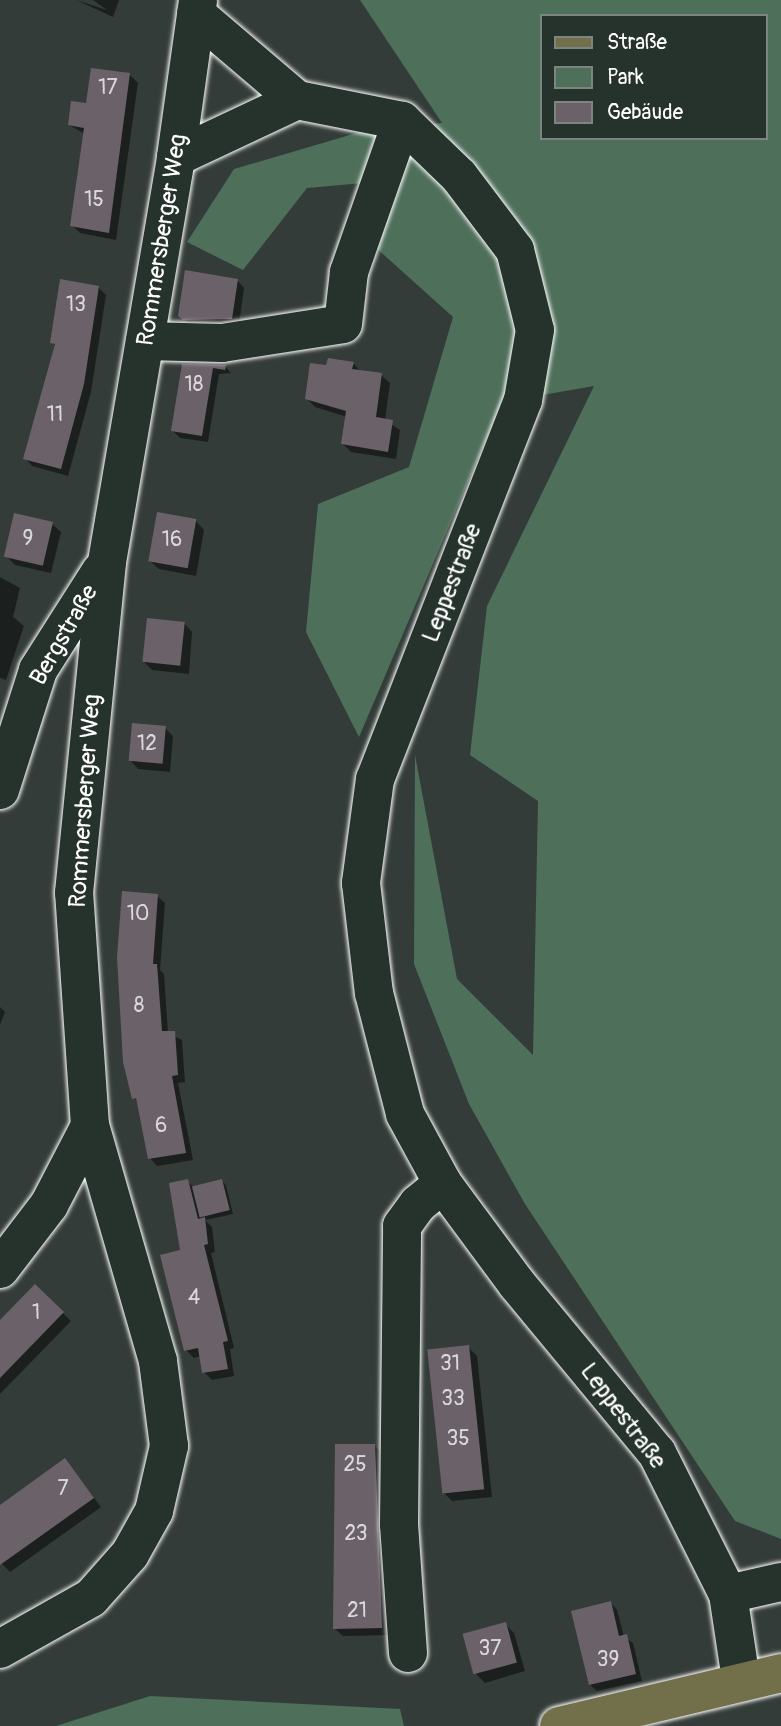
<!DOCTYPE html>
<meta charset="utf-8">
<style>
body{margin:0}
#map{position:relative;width:781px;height:1726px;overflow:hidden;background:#343c39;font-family:Pangolin,sans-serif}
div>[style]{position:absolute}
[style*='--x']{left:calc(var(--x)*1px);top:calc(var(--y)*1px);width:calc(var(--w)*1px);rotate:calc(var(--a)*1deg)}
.green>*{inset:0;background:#4e6f5a}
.shadow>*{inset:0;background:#0007}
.building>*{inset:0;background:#6b6269;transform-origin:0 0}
.roads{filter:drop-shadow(0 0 2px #fff) drop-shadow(0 0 2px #fff)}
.minor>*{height:38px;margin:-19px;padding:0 19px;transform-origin:19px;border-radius:19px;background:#26332d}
.major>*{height:38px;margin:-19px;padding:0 19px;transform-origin:19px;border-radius:19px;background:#71704a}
span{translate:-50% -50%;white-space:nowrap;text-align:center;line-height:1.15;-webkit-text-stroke:5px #26332d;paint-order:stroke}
.number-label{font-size:21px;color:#dad8da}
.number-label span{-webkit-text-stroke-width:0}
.street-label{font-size:24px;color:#fff}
.legend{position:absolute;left:540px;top:14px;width:228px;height:126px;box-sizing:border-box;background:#26332d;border:2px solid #7d8581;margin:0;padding:9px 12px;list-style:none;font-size:21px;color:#fff}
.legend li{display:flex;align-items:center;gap:14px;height:35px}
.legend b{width:35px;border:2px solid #7d8581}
</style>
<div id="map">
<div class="green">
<div style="clip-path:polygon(evenodd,360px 0,781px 0,781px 1539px,735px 1521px,525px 1204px,469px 1104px,414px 964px,415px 755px,457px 979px,533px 1055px,538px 801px,470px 755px,487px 606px,594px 386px,502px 402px,359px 737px,306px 632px,318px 504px,409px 467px,453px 317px,374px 246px,397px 180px,307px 188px,243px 270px,187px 242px,234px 169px,360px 132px,442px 123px,360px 0,541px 16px,765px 16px,765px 138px,541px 138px,541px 16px)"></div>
<div style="clip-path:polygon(150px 1696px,400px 1709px,404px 1726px,56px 1726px)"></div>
</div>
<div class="shadow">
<div style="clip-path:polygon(76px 0,107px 10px,93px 0,119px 0,113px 17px)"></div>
<div style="clip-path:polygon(130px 75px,138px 83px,116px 240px,80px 233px,72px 225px,85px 134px,69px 125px)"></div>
<div style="clip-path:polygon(238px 281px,244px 288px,239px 325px,191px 326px,180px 315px)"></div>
<div style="clip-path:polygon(98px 287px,106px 295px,91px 392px,68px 476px,32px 466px,25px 458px,56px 346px,52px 342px)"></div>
<div style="clip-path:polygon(353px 363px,361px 372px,381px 375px,390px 383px,385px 420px,400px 430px,396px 459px,351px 452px,343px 444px,347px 417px,315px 407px,307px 399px,328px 367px)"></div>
<div style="clip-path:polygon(183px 366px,225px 366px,231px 373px,219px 374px,208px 442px,180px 438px,173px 431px)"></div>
<div style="clip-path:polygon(196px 521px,204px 530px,196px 576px,159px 569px,150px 561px)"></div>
<div style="clip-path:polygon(52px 524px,61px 532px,51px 573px,15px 565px,6px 556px)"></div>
<div style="clip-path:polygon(0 577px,20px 588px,13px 617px,24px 626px,6px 680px,0 678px)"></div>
<div style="clip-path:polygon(184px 623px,192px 632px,189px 674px,152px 670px,144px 662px)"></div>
<div style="clip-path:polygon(165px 728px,173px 736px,170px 772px,138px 769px,130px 760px)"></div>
<div style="clip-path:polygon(157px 896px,165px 903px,160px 970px,164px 974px,168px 1033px,182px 1040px,185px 1082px,178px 1083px,193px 1160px,157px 1166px,150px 1158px,127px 1061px)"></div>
<div style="clip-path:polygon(0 1007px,5px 1012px,0 1025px)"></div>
<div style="clip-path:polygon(187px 1181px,194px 1188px,222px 1181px,226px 1185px,233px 1214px,205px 1220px,212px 1227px,215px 1252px,211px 1253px,234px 1348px,230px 1349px,234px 1376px,212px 1380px,204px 1372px,201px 1356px,194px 1358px,186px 1350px,182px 1251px)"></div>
<div style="clip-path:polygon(35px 1286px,71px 1321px,0 1394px,0 1332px)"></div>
<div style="clip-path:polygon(468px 1347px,477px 1356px,492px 1497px,452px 1501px,443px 1492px)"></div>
<div style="clip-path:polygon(375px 1446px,383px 1454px,390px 1635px,343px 1636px,334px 1628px)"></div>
<div style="clip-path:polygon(65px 1460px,101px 1507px,10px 1572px,0 1562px,0 1507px)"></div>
<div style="clip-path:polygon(611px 1603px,617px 1610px,624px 1637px,633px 1643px,642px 1681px,597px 1691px,590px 1685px)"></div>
<div style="clip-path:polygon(505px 1624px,514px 1633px,525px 1671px,485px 1683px,476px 1674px)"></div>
</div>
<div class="building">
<div style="clip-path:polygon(91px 68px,130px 73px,109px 233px,70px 226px,84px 128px,68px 125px,71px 101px,86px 103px)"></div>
<div style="clip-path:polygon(185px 270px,238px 279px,232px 319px,183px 320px,178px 316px)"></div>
<div style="clip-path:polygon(60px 279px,99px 286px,84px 384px,61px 469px,23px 459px,55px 344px,50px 343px)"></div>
<div style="clip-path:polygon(328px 358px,354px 362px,352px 369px,382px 373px,376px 417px,393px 420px,388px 452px,341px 444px,346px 411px,305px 399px,310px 363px,326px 365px)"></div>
<div style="clip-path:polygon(182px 364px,226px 365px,225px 370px,213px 368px,202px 436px,171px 431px)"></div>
<div style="left:157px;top:512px;width:40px;height:50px;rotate:10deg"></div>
<div style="left:14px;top:513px;width:40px;height:45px;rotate:13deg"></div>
<div style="left:147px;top:618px;width:38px;height:44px;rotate:6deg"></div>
<div style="left:132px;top:723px;width:34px;height:38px;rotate:5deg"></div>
<div style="clip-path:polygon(122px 891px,158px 894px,153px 964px,157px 964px,162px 1031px,175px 1031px,178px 1075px,172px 1076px,186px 1153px,148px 1159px,136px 1098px,132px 1099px,123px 1062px,117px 957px)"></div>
<div style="clip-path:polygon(188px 1179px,198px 1219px,205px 1217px,208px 1244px,204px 1245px,228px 1341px,223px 1342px,228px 1369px,202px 1373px,198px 1348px,184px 1351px,160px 1255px,180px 1250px,169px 1183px)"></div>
<div style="left:222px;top:1179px;width:32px;height:31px;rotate:76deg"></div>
<div style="clip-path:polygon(35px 1284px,64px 1312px,0 1378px,0 1320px)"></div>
<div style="left:469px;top:1345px;width:145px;height:42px;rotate:84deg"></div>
<div style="clip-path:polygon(335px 1444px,375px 1444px,382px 1628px,333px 1629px)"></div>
<div style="clip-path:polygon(65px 1458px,94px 1498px,0 1565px,0 1505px)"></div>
<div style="clip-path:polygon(611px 1601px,619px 1636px,627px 1634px,636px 1674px,589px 1685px,571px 1611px)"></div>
<div style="left:506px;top:1622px;width:42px;height:45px;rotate:75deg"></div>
</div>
<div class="roads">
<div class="minor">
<div style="--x:196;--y:14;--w:133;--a:40.4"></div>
<div style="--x:297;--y:100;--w:107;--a:11.3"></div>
<div style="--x:402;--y:121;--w:79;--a:44"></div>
<div style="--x:459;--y:176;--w:93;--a:52.9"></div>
<div style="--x:515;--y:250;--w:82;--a:76"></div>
<div style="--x:535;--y:330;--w:71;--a:99.7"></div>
<div style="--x:523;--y:400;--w:407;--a:111.3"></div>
<div style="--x:375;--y:779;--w:105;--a:97.7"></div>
<div style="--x:361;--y:883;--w:111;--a:83.3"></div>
<div style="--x:374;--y:993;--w:125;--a:75.6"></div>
<div style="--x:405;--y:1114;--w:80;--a:61.5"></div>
<div style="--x:443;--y:1184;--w:124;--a:53.5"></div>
<div style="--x:517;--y:1284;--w:219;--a:50.4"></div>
<div style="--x:657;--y:1453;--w:158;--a:63.3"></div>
<div style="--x:728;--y:1594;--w:87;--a:81.4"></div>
<div style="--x:176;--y:157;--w:134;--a:-25.2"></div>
<div style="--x:145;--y:341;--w:77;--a:1.5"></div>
<div style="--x:222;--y:343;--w:122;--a:-8.9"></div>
<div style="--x:343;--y:324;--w:52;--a:-83.4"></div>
<div style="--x:349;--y:272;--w:160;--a:-70.7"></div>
<div style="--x:0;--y:790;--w:126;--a:-72.4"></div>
<div style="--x:38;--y:670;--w:117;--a:-57.5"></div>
<div style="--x:0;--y:1269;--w:81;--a:-52.6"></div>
<div style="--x:49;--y:1205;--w:89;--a:-62.6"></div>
<div style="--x:728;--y:1594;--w:54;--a:-12.8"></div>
<div style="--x:0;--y:1649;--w:104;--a:-29.3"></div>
<div style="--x:91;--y:1598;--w:59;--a:-48.4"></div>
<div style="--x:130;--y:1554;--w:49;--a:-60.8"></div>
<div style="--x:154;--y:1511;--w:67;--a:-77"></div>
<div style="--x:169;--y:1446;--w:86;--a:-97.4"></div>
<div style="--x:158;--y:1361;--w:245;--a:-106.1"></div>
<div style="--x:90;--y:1126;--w:234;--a:-93.9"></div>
<div style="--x:74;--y:893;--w:333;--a:-84.3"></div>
<div style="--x:107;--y:562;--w:411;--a:-80.3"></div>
<div style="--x:176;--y:157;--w:159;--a:-82"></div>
<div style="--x:408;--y:1653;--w:128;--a:-94"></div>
<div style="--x:399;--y:1525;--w:299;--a:-89.4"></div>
<div style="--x:402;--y:1226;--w:27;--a:-54"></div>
<div style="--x:418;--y:1204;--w:32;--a:-39"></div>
</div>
<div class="major">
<div style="--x:559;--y:1726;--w:228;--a:-13.4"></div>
</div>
</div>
<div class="number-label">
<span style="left:108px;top:88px">17</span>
<span style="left:94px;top:200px">15</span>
<span style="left:76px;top:305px">13</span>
<span style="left:194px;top:385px">18</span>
<span style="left:55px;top:415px">11</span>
<span style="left:28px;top:539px">9</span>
<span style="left:172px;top:540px">16</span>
<span style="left:147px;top:744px">12</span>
<span style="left:138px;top:914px">10</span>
<span style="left:139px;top:1006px">8</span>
<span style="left:161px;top:1126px">6</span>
<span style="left:194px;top:1298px">4</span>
<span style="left:36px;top:1313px">1</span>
<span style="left:450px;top:1364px">31</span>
<span style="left:453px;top:1399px">33</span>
<span style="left:458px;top:1439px">35</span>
<span style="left:355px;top:1465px">25</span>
<span style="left:63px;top:1489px">7</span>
<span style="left:356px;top:1534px">23</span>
<span style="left:357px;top:1611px">21</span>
<span style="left:490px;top:1649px">37</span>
<span style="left:608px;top:1660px">39</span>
</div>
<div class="street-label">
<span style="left:162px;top:240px;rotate:-81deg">Rommersberger Weg</span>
<span style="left:452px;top:583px;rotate:-69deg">Leppestraße</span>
<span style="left:64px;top:635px;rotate:-60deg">Bergstraße</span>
<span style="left:85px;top:801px;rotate:-86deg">Rommersberger Weg</span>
<span style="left:623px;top:1416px;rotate:53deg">Leppestraße</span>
</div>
<ul class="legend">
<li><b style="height:9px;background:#71704a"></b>Straße</li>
<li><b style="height:19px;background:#4e6f5a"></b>Park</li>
<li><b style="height:19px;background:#6b6269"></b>Gebäude</li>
</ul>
</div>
